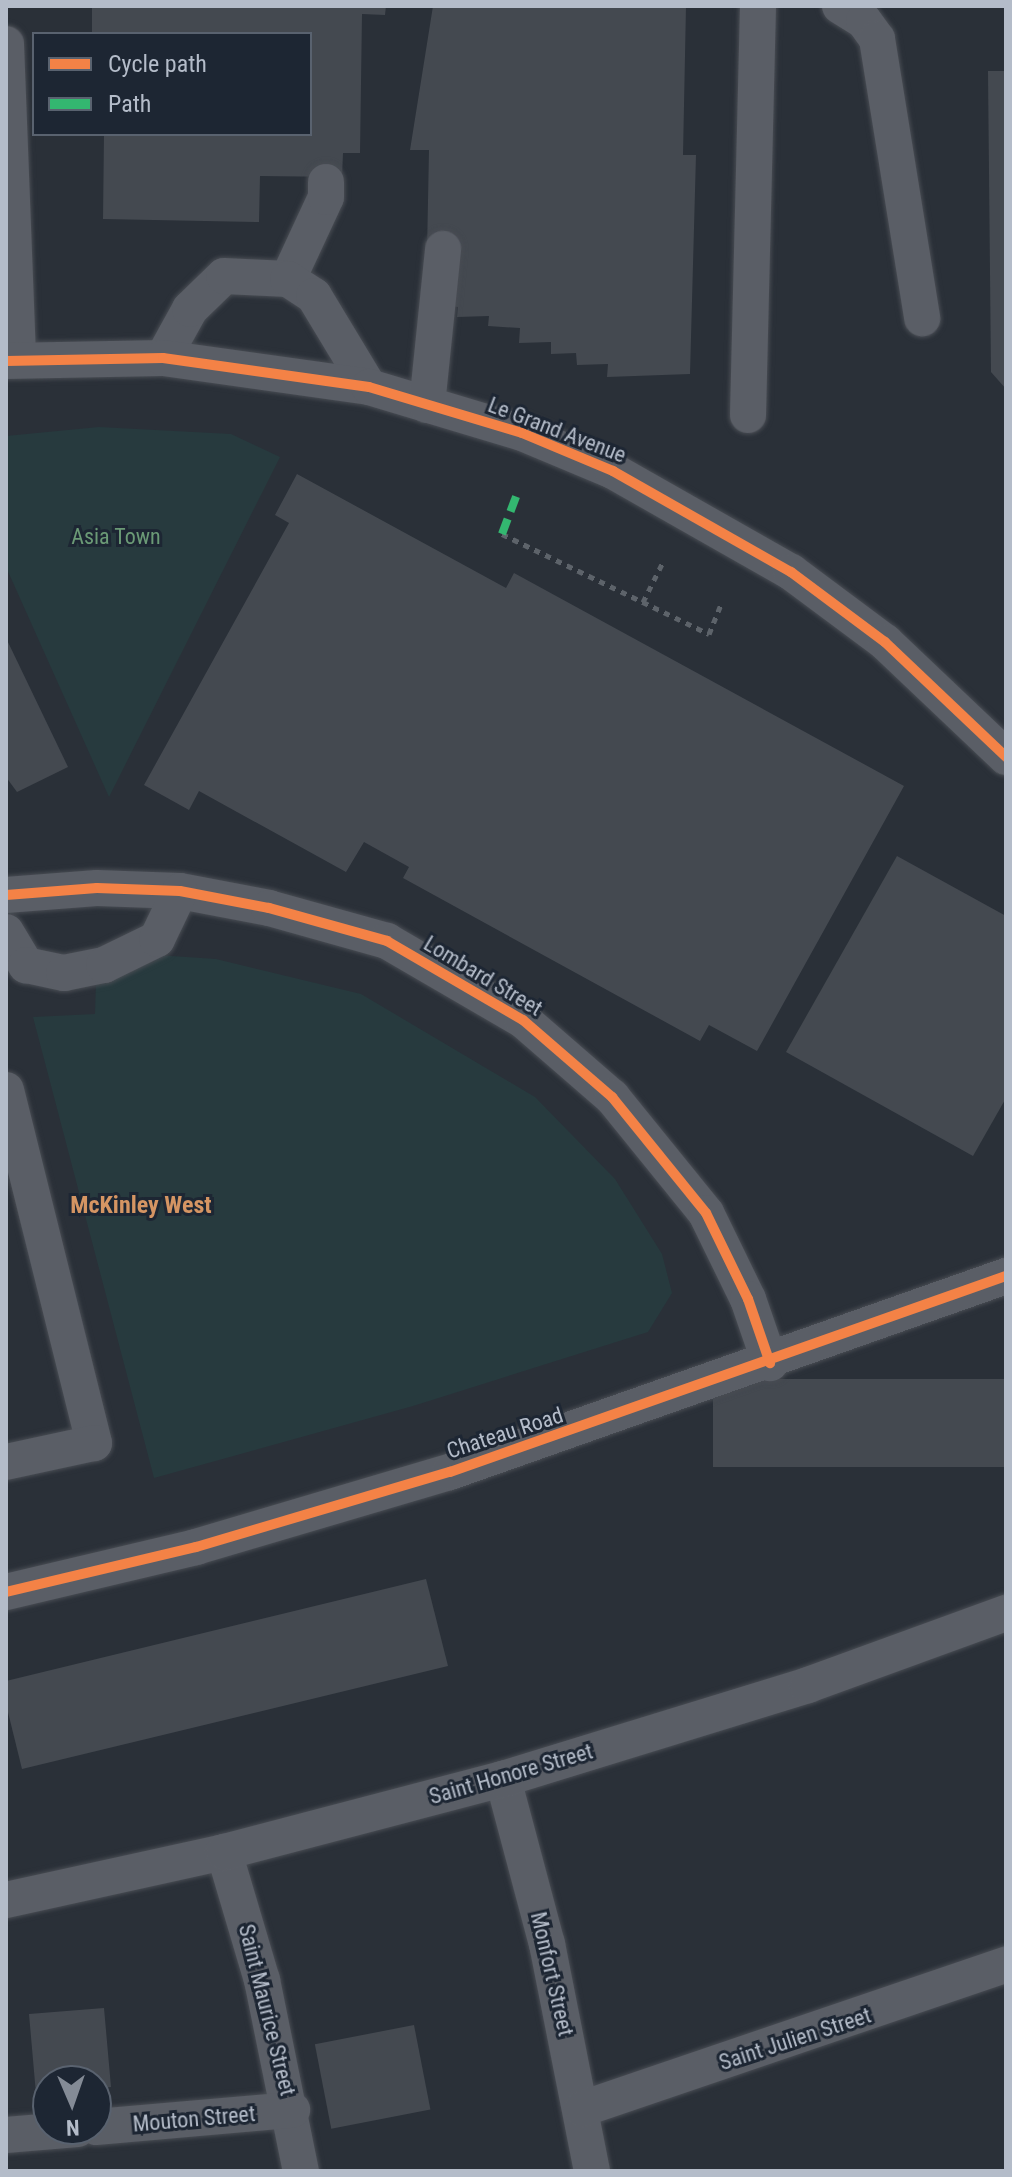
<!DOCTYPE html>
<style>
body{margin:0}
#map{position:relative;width:1012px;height:2177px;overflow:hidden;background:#2a3038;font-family:"Roboto Condensed",sans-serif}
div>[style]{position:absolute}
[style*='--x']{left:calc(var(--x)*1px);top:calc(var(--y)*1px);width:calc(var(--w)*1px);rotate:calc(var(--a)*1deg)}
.green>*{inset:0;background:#273a3e}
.building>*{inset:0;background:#444950;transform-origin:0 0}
.path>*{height:5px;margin-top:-2.5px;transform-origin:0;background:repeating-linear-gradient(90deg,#5d636a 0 6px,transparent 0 12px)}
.roads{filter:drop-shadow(0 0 2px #484c53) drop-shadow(0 0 2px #484c53)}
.minor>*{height:36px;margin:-18px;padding:0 18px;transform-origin:18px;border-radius:18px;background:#5a5e66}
.quiet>*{height:8px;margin-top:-4px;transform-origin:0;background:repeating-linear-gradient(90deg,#33b770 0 16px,transparent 0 24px)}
.cycleway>*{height:10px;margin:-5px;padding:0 5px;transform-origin:5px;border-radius:5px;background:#f48246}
span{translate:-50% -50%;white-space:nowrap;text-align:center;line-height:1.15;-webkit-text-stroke:6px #1d2633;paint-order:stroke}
.street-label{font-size:22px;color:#b4bcc9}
.park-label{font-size:22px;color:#6b9a76}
.neighbourhood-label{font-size:24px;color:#d59563;font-weight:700}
.frame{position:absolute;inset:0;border:8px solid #b4bcc9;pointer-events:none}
.legend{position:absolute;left:32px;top:32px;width:280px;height:104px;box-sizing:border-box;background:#1d2633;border:2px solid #59626f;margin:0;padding:10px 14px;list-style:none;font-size:24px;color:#b4bcc9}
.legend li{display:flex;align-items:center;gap:16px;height:40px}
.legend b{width:40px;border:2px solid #59626f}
.north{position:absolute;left:32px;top:2065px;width:80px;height:80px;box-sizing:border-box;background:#1d2633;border:2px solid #59626f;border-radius:50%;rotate:178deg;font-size:22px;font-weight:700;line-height:32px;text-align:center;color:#b4bcc9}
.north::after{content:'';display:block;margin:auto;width:28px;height:36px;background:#848b96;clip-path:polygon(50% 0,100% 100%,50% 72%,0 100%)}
</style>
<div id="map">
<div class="green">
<div style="clip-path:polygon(99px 427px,231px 434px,280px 457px,109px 797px,6px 567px,6px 436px)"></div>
<div style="clip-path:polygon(97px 951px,216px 959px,361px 994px,535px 1097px,615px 1179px,662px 1254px,672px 1293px,648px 1332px,413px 1406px,154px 1478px,33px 1017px,95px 1014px)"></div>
</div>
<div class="building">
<div style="clip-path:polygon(92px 6px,386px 6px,385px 15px,362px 14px,360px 153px,343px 153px,342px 177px,260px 176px,259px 222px,103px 219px,104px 134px,310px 134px,310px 34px,92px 34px)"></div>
<div style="clip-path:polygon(433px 6px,686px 6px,683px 155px,696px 155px,690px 374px,607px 377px,608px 364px,577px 365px,576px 353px,551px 354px,551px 342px,519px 343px,520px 328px,488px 326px,489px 316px,457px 317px,458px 307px,426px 303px,429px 150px,410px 150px)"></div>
<div style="clip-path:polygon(988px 71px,1006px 71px,1006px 389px,991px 372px)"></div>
<div style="clip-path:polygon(297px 474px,506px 588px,514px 573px,904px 786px,757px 1051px,709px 1025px,700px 1041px,403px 878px,409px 867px,364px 842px,346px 872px,199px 791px,189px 810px,144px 785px,289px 523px,275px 515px)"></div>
<div style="clip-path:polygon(6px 638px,68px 767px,17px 792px,6px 777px)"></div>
<div style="clip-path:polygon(897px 856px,1006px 916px,1006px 1098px,973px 1156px,786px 1052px)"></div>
<div style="left:1006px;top:1379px;width:88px;height:293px;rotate:90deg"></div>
<div style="clip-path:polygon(426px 1579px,448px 1666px,22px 1769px,6px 1704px,6px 1681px)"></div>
<div style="clip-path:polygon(104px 2008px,111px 2087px,96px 2089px,96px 2081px,48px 2081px,48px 2093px,36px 2094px,29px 2014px)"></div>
<div style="left:414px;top:2025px;width:86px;height:101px;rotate:79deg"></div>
</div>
<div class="path">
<div style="--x:502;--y:534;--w:230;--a:25.8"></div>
<div style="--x:709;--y:634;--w:31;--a:-68"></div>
<div style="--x:643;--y:602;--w:47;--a:-63.4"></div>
</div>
<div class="roads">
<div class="minor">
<div style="--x:840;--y:6;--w:28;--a:32"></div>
<div style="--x:864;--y:21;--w:22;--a:54"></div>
<div style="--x:877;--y:39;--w:283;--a:80.8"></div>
<div style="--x:6;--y:44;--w:315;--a:87.8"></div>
<div style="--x:288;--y:279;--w:90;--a:-65.1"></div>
<div style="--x:326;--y:197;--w:15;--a:-90"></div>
<div style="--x:163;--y:358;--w:56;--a:-61.1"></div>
<div style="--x:190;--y:309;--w:47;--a:-44.1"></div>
<div style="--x:224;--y:276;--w:64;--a:2.7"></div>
<div style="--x:288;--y:279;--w:31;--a:33"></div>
<div style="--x:314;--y:296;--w:106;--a:58.9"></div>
<div style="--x:6;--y:361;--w:157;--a:-1.1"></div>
<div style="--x:163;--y:358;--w:208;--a:8"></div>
<div style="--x:369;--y:387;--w:160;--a:16.7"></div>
<div style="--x:522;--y:433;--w:99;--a:22.7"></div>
<div style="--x:613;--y:471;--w:205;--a:29.6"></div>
<div style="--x:791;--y:572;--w:117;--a:36.7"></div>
<div style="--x:885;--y:642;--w:167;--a:43.5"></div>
<div style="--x:427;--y:405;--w:157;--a:-84.1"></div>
<div style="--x:748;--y:415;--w:409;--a:-88.6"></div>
<div style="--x:6;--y:895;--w:91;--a:-4.4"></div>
<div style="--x:97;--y:888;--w:83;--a:2.1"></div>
<div style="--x:180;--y:891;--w:91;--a:10.8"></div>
<div style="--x:269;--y:908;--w:123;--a:15.6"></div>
<div style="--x:387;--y:941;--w:157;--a:30.2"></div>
<div style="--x:523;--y:1020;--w:118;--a:40.9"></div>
<div style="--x:612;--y:1097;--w:149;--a:51"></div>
<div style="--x:706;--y:1213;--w:96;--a:64"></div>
<div style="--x:748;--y:1299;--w:68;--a:71"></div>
<div style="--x:6;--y:932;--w:39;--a:59"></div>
<div style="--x:26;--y:965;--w:39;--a:12"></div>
<div style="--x:64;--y:973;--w:41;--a:-11.3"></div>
<div style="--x:104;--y:965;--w:59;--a:-26.1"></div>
<div style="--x:157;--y:939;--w:53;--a:-64.4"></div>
<div style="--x:6;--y:1090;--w:364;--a:76"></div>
<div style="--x:94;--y:1443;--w:90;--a:167.8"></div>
<div style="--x:6;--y:1592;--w:195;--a:-13.3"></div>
<div style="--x:196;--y:1547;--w:265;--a:-16.5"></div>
<div style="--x:450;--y:1472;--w:590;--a:-19.42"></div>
<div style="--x:503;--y:1779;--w:171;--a:75.1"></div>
<div style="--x:547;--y:1944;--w:231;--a:78.8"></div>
<div style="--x:224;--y:1852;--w:134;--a:73.5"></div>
<div style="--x:262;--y:1980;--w:195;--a:78.5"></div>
<div style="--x:6;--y:1900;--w:223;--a:-12.4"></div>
<div style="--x:224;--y:1852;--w:288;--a:-14.7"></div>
<div style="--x:503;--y:1779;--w:319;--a:-17.1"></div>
<div style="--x:808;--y:1685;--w:211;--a:-20"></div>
<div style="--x:582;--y:2109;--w:448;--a:-18.8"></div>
<div style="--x:96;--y:2127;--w:197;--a:-5"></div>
<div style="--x:6;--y:2135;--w:72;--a:-4.8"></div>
</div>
</div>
<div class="quiet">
<div style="--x:502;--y:534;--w:43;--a:-69.4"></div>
</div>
<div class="cycleway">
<div style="--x:6;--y:361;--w:157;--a:-1.1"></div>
<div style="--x:163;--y:358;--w:208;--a:8"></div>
<div style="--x:369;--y:387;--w:160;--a:16.7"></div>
<div style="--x:522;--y:433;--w:99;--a:22.7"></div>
<div style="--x:613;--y:471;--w:205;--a:29.6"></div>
<div style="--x:791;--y:572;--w:117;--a:36.7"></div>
<div style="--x:885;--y:642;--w:167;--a:43.5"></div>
<div style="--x:6;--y:895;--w:91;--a:-4.4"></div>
<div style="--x:97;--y:888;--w:83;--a:2.1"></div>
<div style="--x:180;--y:891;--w:91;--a:10.8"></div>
<div style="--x:269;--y:908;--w:123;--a:15.6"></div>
<div style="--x:387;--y:941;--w:157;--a:30.2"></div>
<div style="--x:523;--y:1020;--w:118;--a:40.9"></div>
<div style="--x:612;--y:1097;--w:149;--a:51"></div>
<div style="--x:706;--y:1213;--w:96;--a:64"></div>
<div style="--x:748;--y:1299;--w:68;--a:71"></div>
<div style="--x:6;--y:1592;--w:195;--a:-13.3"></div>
<div style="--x:196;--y:1547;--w:265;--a:-16.5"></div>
<div style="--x:450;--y:1472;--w:590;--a:-19.42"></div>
</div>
<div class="street-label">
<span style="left:557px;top:430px;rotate:21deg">Le Grand Avenue</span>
<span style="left:483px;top:976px;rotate:31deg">Lombard Street</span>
<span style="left:505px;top:1433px;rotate:-18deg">Chateau Road</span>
<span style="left:511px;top:1774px;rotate:-16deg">Saint Honore Street</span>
<span style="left:552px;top:1974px;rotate:77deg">Monfort Street</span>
<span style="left:267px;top:2010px;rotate:76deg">Saint Maurice Street</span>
<span style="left:795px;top:2039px;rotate:-18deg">Saint Julien Street</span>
<span style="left:194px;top:2119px;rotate:-5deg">Mouton Street</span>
</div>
<div class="park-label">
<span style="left:116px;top:537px">Asia Town</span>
</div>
<div class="neighbourhood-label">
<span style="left:141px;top:1206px">McKinley West</span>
</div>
<div class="frame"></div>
<ul class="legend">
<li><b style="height:10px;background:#f48246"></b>Cycle path</li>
<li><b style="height:10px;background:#33b770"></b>Path</li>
</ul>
<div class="north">N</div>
</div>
